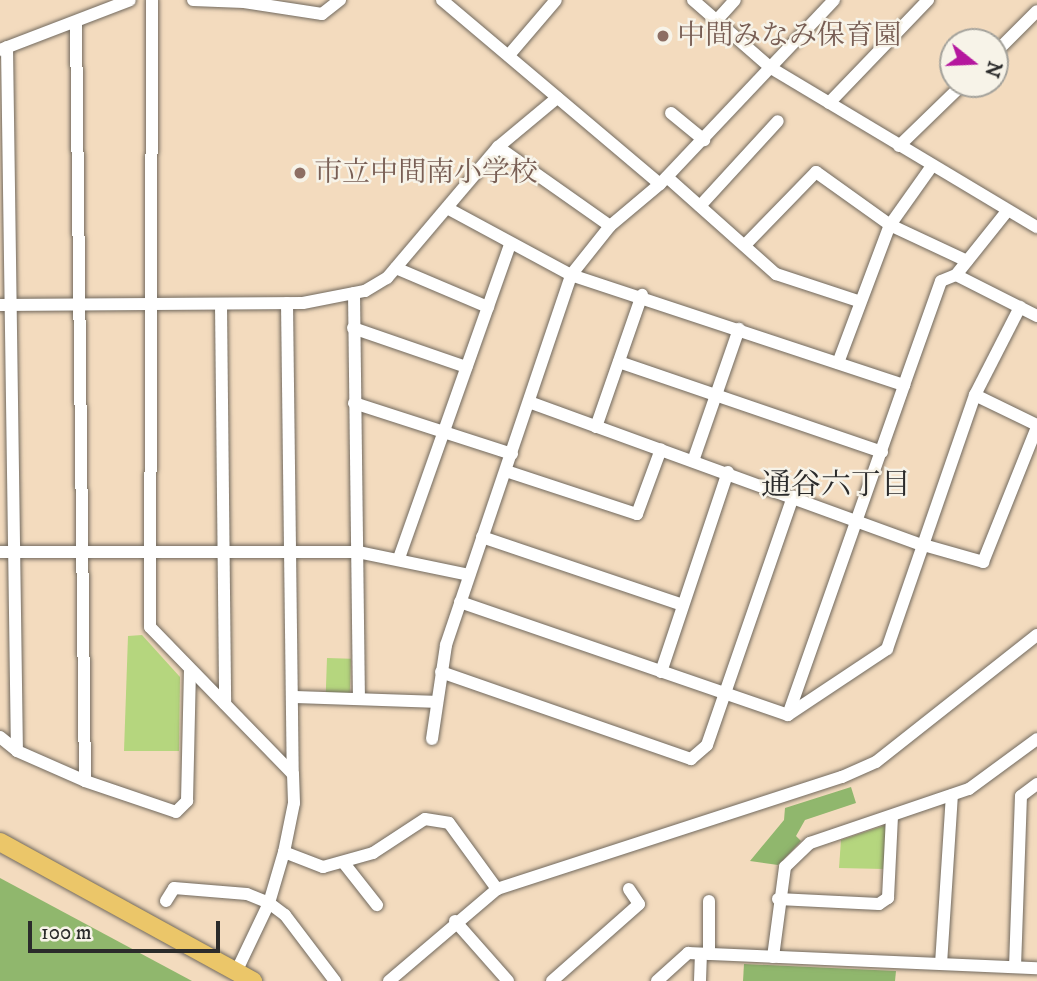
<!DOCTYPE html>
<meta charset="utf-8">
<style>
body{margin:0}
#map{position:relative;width:1037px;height:981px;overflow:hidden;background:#f3dbbe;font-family:"IM FELL DW Pica","Noto Serif JP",serif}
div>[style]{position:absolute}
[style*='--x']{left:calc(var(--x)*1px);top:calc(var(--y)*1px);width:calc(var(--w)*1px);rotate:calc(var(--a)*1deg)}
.green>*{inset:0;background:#b5d67e;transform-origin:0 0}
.forest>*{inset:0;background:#90b76d}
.roads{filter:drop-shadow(0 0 2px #71695e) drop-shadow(0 0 2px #71695e)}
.minor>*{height:12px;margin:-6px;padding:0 6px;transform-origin:6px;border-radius:6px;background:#fff}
.highway>*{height:18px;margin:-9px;padding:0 9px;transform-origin:9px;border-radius:9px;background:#ebc669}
.dots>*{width:19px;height:19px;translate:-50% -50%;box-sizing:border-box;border:4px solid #f7f3e8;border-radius:50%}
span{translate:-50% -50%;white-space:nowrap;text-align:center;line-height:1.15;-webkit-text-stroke:5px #f7f3e8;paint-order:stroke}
.education-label{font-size:28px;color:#785e54}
.left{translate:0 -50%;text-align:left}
.neighbourhood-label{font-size:30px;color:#2b2b2b}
.north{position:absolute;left:939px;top:28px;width:70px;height:70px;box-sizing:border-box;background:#f7f3e8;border:2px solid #a5a39c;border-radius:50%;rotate:108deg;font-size:19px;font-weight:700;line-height:28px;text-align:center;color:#2b2b2b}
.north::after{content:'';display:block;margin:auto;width:24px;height:32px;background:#b5179e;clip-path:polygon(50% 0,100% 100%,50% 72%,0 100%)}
.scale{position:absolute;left:28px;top:921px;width:192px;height:32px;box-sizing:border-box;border:4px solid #2b2b2b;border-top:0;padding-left:9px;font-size:21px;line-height:24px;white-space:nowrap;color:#2b2b2b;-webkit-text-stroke:5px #f7f3e8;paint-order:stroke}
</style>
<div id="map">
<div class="green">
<div style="clip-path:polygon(142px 635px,180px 677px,179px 751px,124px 751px,128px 636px)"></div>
<div style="left:327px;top:658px;width:24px;height:35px;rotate:2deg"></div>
<div style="clip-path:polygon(886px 825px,884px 869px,839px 868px,841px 840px)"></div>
</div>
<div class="forest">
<div style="clip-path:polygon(851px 787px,856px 803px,805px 820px,796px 836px,801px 841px,778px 865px,750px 861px,784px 820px,785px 808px)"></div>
<div style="clip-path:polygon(0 878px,192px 981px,0 981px)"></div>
<div style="clip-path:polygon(744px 964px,896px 971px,895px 981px,743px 981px)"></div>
</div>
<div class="roads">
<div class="minor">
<div style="--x:152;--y:0;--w:627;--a:90.18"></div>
<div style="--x:150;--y:627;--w:205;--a:45.8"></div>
<div style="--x:293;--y:774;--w:29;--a:88"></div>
<div style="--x:294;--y:803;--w:50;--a:101.5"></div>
<div style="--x:284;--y:852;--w:53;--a:106.4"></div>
<div style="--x:269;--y:903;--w:74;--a:115.5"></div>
<div style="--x:193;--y:0;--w:51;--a:2.2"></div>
<div style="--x:244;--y:2;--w:79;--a:8.7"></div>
<div style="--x:322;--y:14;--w:23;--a:-38"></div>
<div style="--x:442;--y:0;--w:285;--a:40.2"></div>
<div style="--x:693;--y:0;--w:103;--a:41.1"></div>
<div style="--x:771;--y:68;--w:310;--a:30.9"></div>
<div style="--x:716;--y:21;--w:28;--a:-48"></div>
<div style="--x:76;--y:24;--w:757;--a:89.32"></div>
<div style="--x:7;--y:47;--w:704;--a:89.19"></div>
<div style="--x:0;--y:50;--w:139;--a:-21"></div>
<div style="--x:995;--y:53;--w:59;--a:-45"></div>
<div style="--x:509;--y:55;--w:72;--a:-49.5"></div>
<div style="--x:829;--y:103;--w:143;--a:-46.1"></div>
<div style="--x:671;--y:113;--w:43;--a:39.3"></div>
<div style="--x:899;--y:146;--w:89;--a:-44.1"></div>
<div style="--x:498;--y:147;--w:137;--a:35.2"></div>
<div style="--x:667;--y:177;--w:146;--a:41.7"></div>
<div style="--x:776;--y:274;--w:86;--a:18.2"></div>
<div style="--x:700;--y:206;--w:115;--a:-47.5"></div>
<div style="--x:447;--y:208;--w:141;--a:28.4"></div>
<div style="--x:571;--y:275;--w:351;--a:18.3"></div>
<div style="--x:904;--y:385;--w:110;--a:-70.4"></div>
<div style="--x:941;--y:281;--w:16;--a:-22"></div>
<div style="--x:956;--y:275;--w:82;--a:-51.4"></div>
<div style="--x:745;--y:245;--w:102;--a:-45.8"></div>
<div style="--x:816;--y:172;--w:91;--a:35.6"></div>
<div style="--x:890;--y:225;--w:85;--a:25.1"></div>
<div style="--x:396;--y:268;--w:100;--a:23"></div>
<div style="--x:956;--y:275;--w:91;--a:26.8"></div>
<div style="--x:354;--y:293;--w:406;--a:89.3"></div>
<div style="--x:287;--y:303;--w:471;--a:89.3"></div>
<div style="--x:0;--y:305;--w:303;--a:-0.4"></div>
<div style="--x:303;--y:303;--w:63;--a:-11"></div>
<div style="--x:365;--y:291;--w:26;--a:-31"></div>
<div style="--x:387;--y:278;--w:172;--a:-49.7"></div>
<div style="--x:498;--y:147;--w:77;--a:-39.7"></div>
<div style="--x:221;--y:305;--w:399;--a:89.4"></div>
<div style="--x:353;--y:328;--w:120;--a:19"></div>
<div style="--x:619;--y:362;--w:278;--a:18.9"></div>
<div style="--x:838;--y:363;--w:147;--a:-69.4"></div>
<div style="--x:890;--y:225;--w:72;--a:-54.6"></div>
<div style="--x:975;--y:395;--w:69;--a:25.8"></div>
<div style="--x:529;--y:402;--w:416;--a:20"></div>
<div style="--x:920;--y:544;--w:66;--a:15.9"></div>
<div style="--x:983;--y:562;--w:145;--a:-68.2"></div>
<div style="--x:354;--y:403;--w:166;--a:17.9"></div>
<div style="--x:596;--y:427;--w:140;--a:-70.8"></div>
<div style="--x:693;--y:461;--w:140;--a:-70.8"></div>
<div style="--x:506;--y:471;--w:138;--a:18.2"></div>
<div style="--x:637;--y:514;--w:69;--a:-69.7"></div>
<div style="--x:482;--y:537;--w:212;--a:18.7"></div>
<div style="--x:0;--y:552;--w:358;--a:0"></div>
<div style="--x:358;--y:552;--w:113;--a:11.7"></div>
<div style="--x:399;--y:558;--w:333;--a:-70.5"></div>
<div style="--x:460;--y:602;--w:347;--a:19"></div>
<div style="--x:788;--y:715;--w:119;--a:-33.7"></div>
<div style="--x:887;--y:649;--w:269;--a:-70.9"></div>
<div style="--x:975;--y:395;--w:99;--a:-62.9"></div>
<div style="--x:441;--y:672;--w:265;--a:19.2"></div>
<div style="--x:691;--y:759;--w:21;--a:-41"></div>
<div style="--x:707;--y:745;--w:263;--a:-70.9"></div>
<div style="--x:661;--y:672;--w:211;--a:-71.5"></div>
<div style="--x:294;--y:697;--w:140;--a:2"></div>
<div style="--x:788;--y:715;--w:350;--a:-70.6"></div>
<div style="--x:0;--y:737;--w:22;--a:39"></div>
<div style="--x:17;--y:751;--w:74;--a:23.8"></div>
<div style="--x:85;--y:781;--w:96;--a:18.8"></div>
<div style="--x:176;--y:812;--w:16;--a:-45"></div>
<div style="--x:187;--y:801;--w:130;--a:-88.7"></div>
<div style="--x:432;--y:739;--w:95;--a:-81.5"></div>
<div style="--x:446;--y:645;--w:391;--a:-71.3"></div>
<div style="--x:571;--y:275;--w:63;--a:-51.5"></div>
<div style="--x:610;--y:226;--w:65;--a:-40"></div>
<div style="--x:660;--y:184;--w:253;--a:-46.6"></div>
<div style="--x:284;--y:852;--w:42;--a:21"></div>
<div style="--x:323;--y:867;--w:52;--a:-15.6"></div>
<div style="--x:373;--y:853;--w:62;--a:-33.2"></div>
<div style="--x:425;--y:819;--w:24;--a:9"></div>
<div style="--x:449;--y:823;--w:82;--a:54"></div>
<div style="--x:343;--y:862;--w:55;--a:51.7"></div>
<div style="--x:778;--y:899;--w:101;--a:2.8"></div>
<div style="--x:879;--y:904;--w:11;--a:-34"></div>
<div style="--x:888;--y:898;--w:82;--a:-87.2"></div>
<div style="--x:166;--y:901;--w:15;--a:-58"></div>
<div style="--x:174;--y:888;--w:73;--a:4.7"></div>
<div style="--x:247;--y:894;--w:24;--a:22"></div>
<div style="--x:269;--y:903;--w:20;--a:37"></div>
<div style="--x:285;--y:915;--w:83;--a:52.9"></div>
<div style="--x:455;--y:921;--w:80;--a:48.5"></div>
<div style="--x:709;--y:954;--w:53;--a:-90"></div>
<div style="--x:773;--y:957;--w:91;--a:-82.4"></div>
<div style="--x:785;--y:867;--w:35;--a:-44"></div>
<div style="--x:810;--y:843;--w:168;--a:-18.8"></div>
<div style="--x:969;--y:789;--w:84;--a:-36.3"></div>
<div style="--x:941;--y:964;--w:169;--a:-86.3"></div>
<div style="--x:1015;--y:967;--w:171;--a:-88"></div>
<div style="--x:1021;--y:796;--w:20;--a:-37"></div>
<div style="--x:389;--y:981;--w:142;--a:-40.4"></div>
<div style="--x:497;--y:889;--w:363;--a:-18"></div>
<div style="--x:842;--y:777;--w:37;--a:-24"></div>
<div style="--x:876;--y:762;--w:205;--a:-38.3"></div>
<div style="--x:552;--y:981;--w:116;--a:-41.5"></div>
<div style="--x:639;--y:904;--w:18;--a:-124"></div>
<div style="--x:657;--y:981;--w:42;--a:-42.1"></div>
<div style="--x:688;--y:953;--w:349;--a:2.5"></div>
<div style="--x:700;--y:981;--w:27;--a:-88"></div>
</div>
<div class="highway">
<div style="--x:0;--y:842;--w:289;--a:28.8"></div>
</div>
</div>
<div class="dots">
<div style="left:663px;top:36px;background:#8d6e63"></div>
<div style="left:300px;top:173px;background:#8d6e63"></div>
</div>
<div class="education-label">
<span class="left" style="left:677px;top:36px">中間みなみ保育園</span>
<span class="left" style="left:314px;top:173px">市立中間南小学校</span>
</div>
<div class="neighbourhood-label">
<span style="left:836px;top:486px">通谷六丁目</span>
</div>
<div class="north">N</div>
<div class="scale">100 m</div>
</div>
